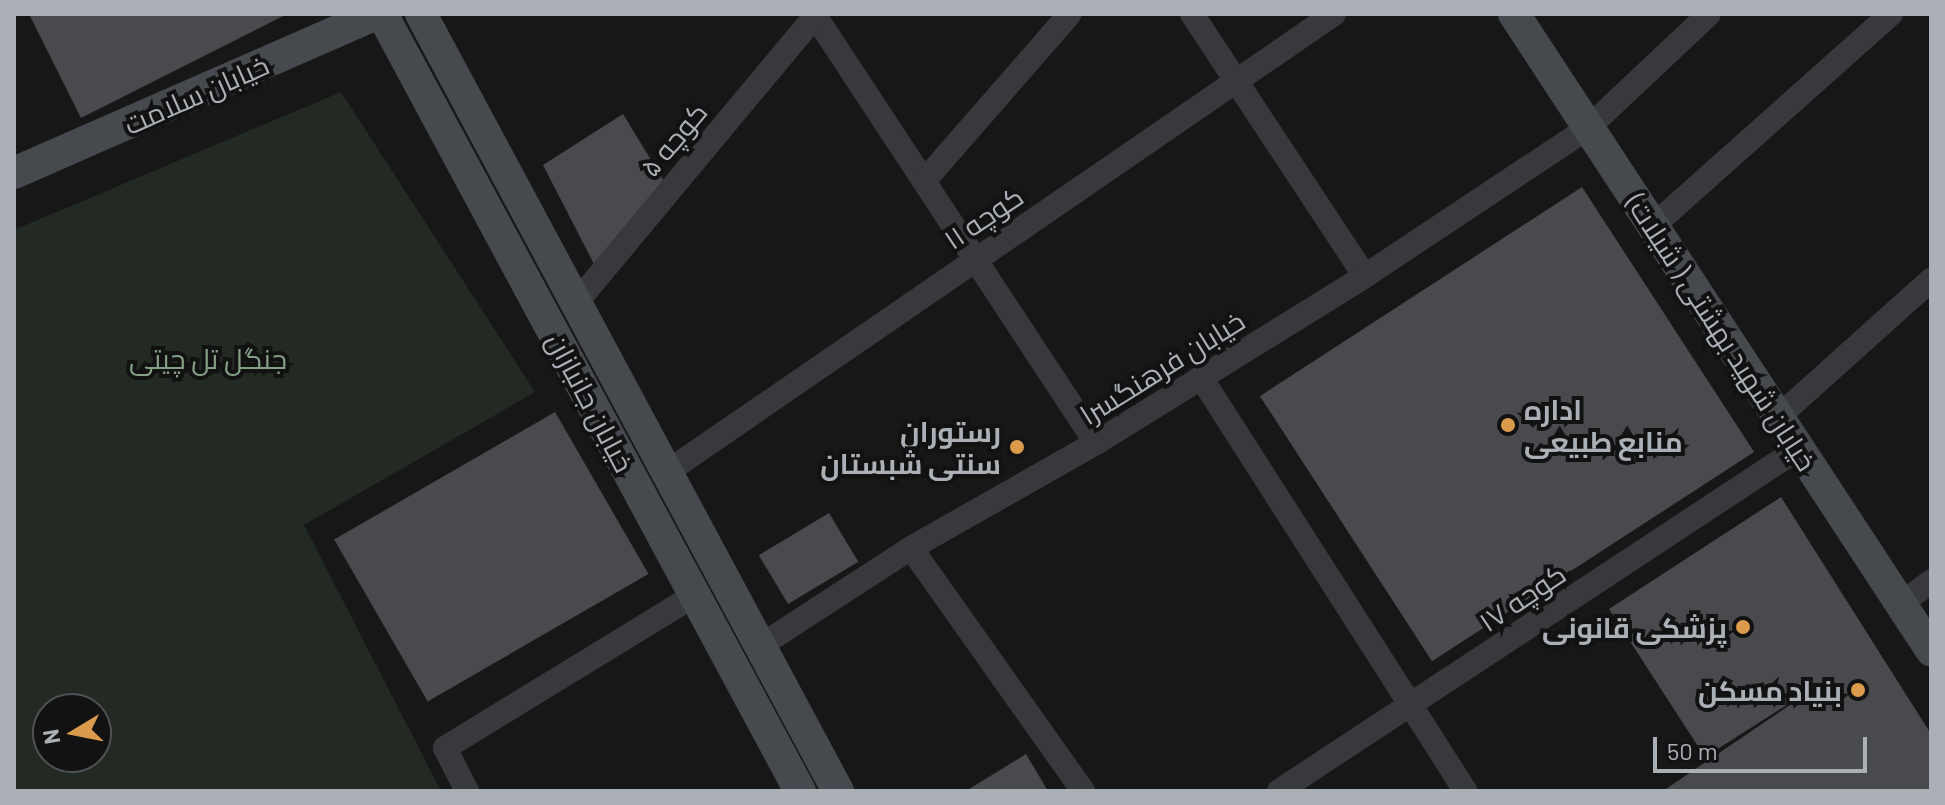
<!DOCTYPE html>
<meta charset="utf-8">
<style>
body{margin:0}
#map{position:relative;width:1945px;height:805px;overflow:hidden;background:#171718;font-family:Barlow,Cairo,sans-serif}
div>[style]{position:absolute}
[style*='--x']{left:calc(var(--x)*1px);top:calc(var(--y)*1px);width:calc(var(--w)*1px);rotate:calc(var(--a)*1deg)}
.green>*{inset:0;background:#232a24}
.building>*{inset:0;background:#494a4d;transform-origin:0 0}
.street>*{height:24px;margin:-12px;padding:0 12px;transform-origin:12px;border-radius:12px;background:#38393d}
.secondary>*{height:32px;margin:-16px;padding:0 16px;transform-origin:16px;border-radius:16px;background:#46494d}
.dots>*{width:22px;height:22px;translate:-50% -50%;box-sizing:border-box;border:4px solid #121213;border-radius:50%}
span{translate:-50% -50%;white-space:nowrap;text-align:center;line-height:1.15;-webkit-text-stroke:8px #121213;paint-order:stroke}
.street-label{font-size:28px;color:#aab0b6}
.park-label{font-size:28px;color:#859f84}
.poi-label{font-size:28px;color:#aab0b6;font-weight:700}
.left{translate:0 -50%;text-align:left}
.right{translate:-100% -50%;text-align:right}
.frame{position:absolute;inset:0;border:16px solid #aab0b6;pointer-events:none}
.north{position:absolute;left:32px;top:693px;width:80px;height:80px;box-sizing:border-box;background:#121213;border:2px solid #4f5154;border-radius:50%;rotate:260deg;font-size:22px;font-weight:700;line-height:32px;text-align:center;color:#aab0b6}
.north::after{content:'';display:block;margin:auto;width:28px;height:36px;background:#db9b4c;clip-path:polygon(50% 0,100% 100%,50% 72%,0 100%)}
.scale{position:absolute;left:1653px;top:737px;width:214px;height:36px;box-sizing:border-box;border:4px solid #aab0b6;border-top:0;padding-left:10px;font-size:24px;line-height:28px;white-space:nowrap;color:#aab0b6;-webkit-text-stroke:6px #121213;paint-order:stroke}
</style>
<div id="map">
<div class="green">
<div style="clip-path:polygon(evenodd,341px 92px,535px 392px,304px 525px,441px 791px,14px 791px,14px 230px,341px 92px,48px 709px,96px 709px,96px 757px,48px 757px,48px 709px)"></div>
</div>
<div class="building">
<div style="clip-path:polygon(29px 14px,287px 14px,81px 118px)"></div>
<div style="clip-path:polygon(623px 114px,668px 188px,594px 264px,543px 165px)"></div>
<div style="left:1582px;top:187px;width:316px;height:384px;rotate:57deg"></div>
<div style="left:555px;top:412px;width:187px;height:255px;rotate:60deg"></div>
<div style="clip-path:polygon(1781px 497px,1931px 734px,1931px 791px,1663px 791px,1837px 673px,1705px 757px,1609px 609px)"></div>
<div style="left:829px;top:513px;width:57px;height:82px;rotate:59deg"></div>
<div style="clip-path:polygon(1026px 754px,1048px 791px,966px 791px)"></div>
</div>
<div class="street">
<div style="--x:814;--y:14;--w:513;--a:56.68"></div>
<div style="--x:1192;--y:14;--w:314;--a:56.6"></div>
<div style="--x:925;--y:180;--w:220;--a:-48.9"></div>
<div style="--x:1653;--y:226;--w:319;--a:-41.7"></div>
<div style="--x:576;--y:303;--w:376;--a:-50.2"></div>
<div style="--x:1202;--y:379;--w:489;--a:57.4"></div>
<div style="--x:1777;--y:418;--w:207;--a:-41.9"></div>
<div style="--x:667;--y:472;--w:809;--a:-34.48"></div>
<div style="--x:911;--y:548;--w:298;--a:54.7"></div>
<div style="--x:1901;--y:604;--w:38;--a:-37"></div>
<div style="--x:760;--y:646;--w:180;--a:-33"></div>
<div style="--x:911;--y:548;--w:213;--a:-29.6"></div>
<div style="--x:1096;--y:443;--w:317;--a:-31.8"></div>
<div style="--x:1365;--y:276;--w:268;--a:-33.6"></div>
<div style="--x:1588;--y:128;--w:166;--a:-43.3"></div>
<div style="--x:467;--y:791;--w:48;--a:-117.1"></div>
<div style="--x:445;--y:748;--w:293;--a:-31.5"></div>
<div style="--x:1279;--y:791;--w:622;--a:-33.38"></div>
</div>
<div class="secondary">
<div style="--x:382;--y:14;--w:882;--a:61.72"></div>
<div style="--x:421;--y:14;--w:882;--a:61.78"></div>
<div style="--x:1514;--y:14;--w:761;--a:56.75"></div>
<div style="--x:14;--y:173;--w:396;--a:-23.7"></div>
</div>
<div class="dots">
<div style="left:1508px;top:425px;background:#db9b4c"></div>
<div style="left:1017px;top:447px;background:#db9b4c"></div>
<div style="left:1743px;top:627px;background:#db9b4c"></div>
<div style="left:1858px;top:690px;background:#db9b4c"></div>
</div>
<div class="street-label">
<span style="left:196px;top:94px;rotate:-24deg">خیابان سلامت</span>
<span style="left:673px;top:139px;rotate:-50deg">کوچه ۵</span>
<span style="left:983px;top:217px;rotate:-34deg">کوچه ۱۱</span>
<span style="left:1722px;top:332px;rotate:57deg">خیابان شهید بهشتی ( شیلات)</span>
<span style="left:1162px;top:367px;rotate:-32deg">خیابان فرهنگسرا</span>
<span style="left:591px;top:402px;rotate:62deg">خیابان جانبازان</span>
<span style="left:1522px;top:597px;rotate:-34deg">کوچه ۱۷</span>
</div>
<div class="park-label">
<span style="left:208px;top:358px">جنگل تل چیتی</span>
</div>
<div class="poi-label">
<span class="left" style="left:1524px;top:425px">اداره<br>منابع طبیعی</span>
<span class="right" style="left:1001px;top:447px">رستوران<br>سنتی شبستان</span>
<span class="right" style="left:1727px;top:627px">پزشکی قانونی</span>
<span class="right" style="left:1842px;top:690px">بنیاد مسکن</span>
</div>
<div class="frame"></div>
<div class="north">N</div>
<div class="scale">50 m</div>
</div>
